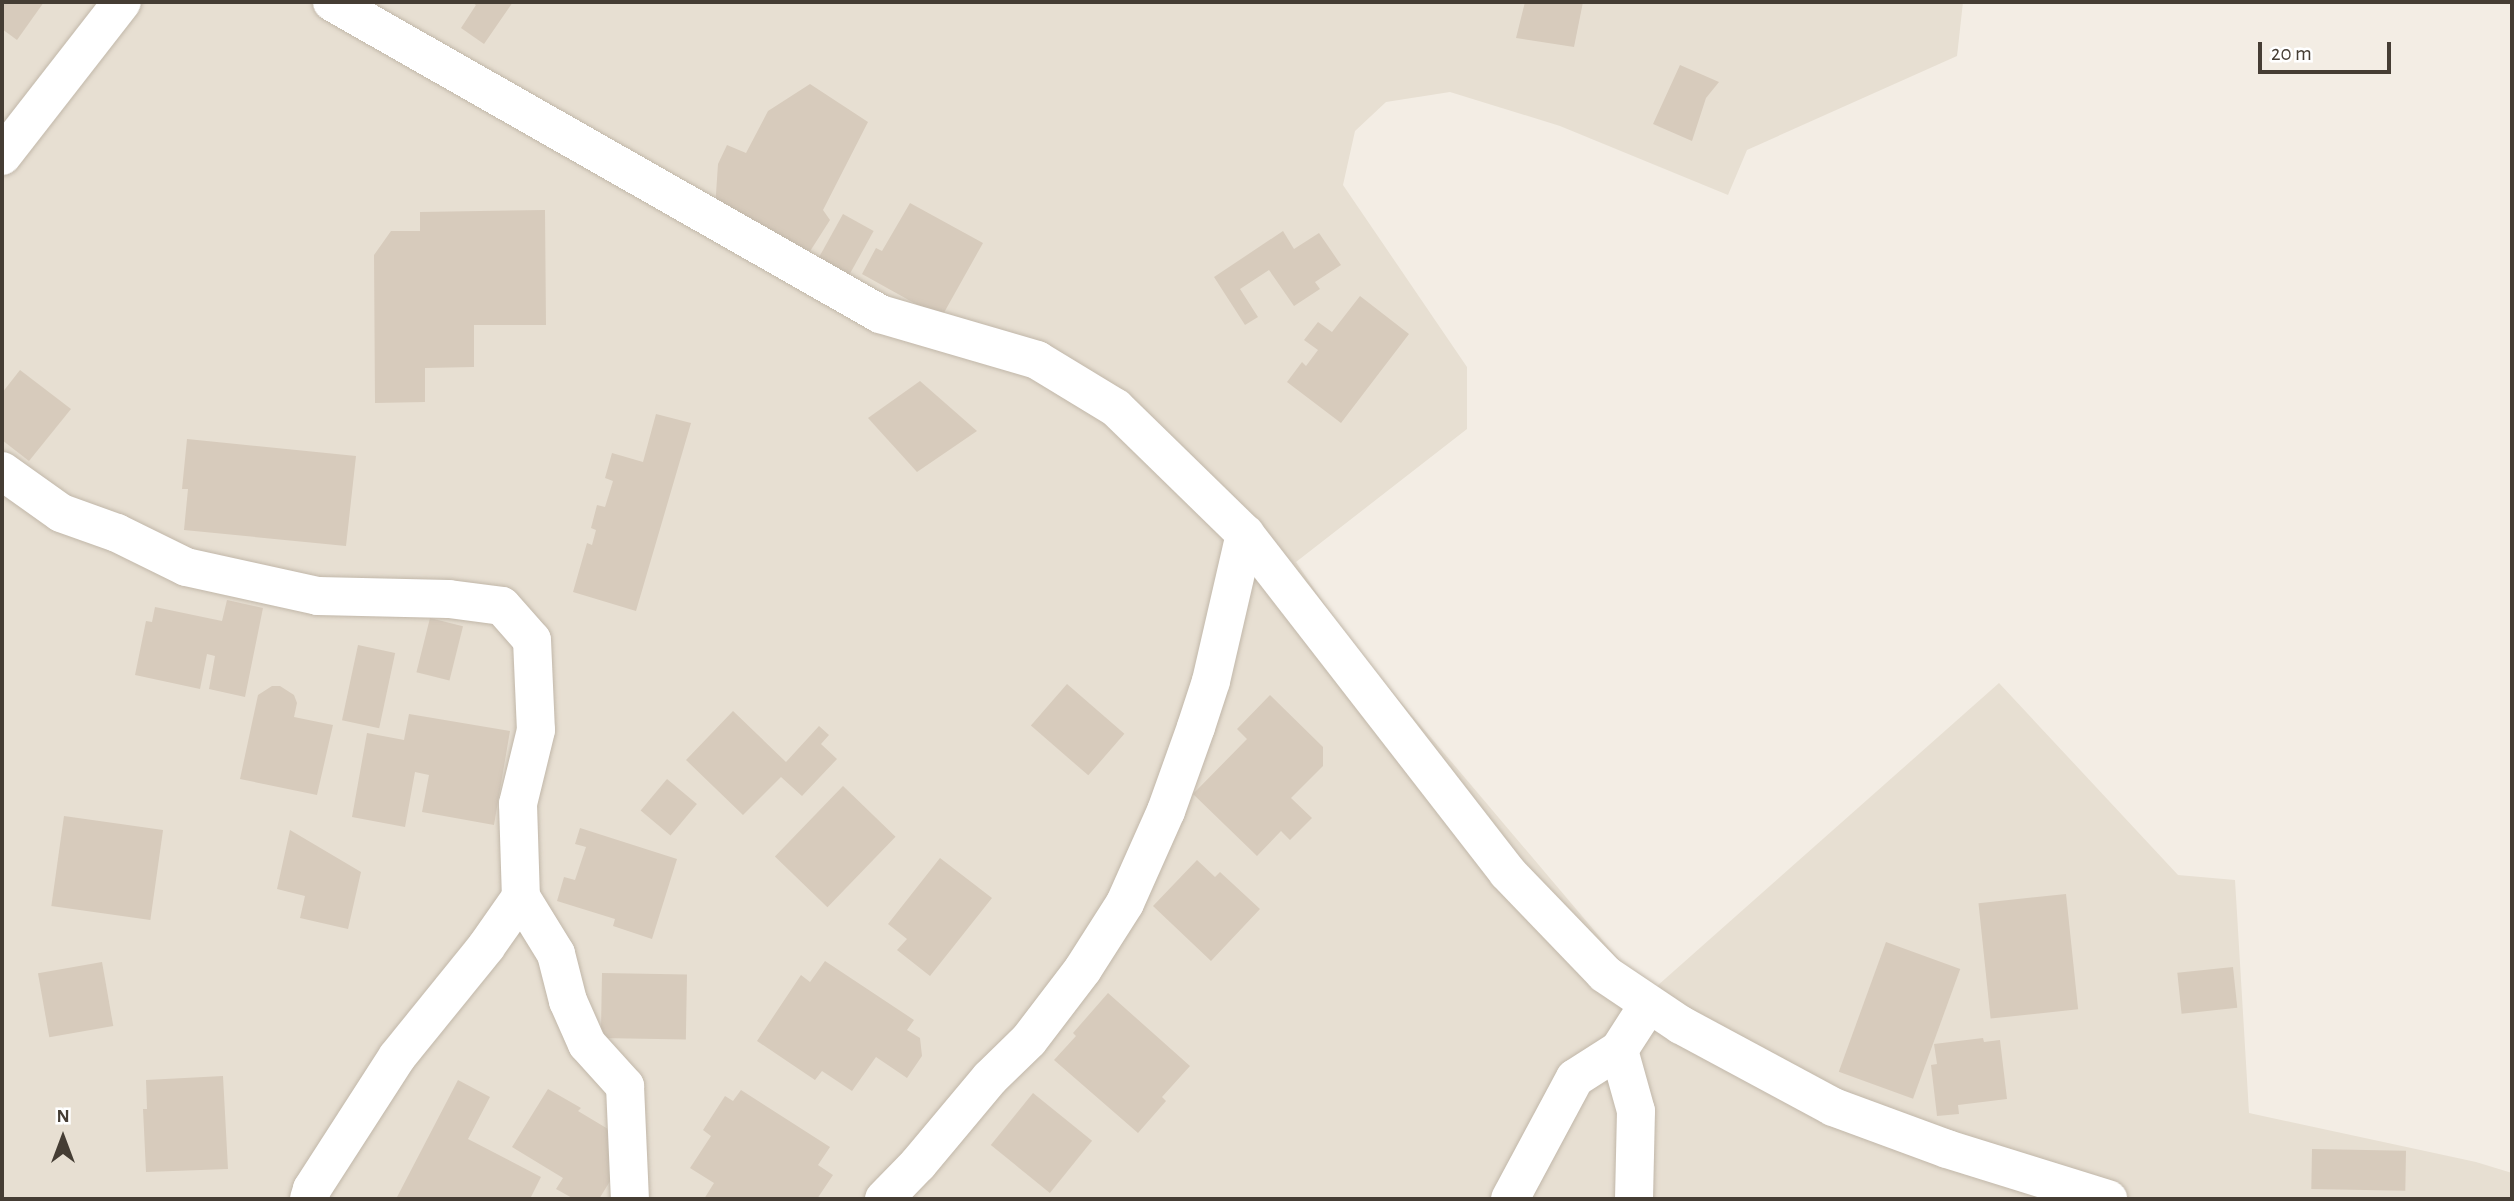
<!DOCTYPE html>
<style>
body{margin:0}
#map{position:relative;width:2514px;height:1201px;overflow:hidden;background:#f3ede4;font-family:"Alegreya Sans",sans-serif}
div>[style]{position:absolute}
[style*='--x']{left:calc(var(--x)*1px);top:calc(var(--y)*1px);width:calc(var(--w)*1px);rotate:calc(var(--a)*1deg)}
.residential>*{inset:0;background:#e7dfd2}
.building>*{inset:0;background:#d7cbbc;transform-origin:0 0}
.roads{filter:drop-shadow(0 0 2px #c1b7a9) drop-shadow(0 0 2px #c1b7a9)}
.minor>*{height:38px;margin:-19px;padding:0 19px;transform-origin:19px;border-radius:19px;background:#fff}
span{translate:-50% -50%;white-space:nowrap;text-align:center;line-height:1.15;-webkit-text-stroke:5px #fff;paint-order:stroke}
.frame{position:absolute;inset:0;border:4px solid #453d34;pointer-events:none}
.north{position:absolute;left:28px;top:1103px;width:70px;height:70px;-webkit-text-stroke:5px #fff;paint-order:stroke;rotate:0deg;font-size:19px;font-weight:700;line-height:28px;text-align:center;color:#453d34}
.north::after{content:'';display:block;margin:auto;width:24px;height:32px;background:#453d34;clip-path:polygon(50% 0,100% 100%,50% 72%,0 100%)}
.scale{position:absolute;left:2258px;top:42px;width:133px;height:32px;box-sizing:border-box;border:4px solid #453d34;border-top:0;padding-left:9px;font-size:21px;line-height:24px;white-space:nowrap;color:#453d34;-webkit-text-stroke:5px #fff;paint-order:stroke}
</style>
<div id="map">
<div class="residential">
<div style="clip-path:polygon(2px 2px,1963px 2px,1957px 56px,1747px 150px,1728px 195px,1560px 126px,1450px 92px,1386px 102px,1355px 131px,1343px 185px,1467px 367px,1467px 429px,1296px 562px,1350px 642px,1648px 994px,1999px 683px,2178px 875px,2235px 880px,2249px 1113px,2476px 1162px,2512px 1173px,2512px 1199px,2px 1199px)"></div>
</div>
<div class="building">
<div style="clip-path:polygon(2px 2px,44px 2px,17px 40px,2px 29px)"></div>
<div style="clip-path:polygon(471px 2px,513px 2px,484px 44px,461px 28px,476px 5px)"></div>
<div style="clip-path:polygon(1525px 2px,1583px 2px,1574px 47px,1516px 38px)"></div>
<div style="clip-path:polygon(1680px 65px,1719px 82px,1706px 98px,1692px 141px,1653px 124px)"></div>
<div style="clip-path:polygon(810px 84px,868px 122px,823px 210px,830px 220px,807px 256px,715px 209px,718px 164px,727px 145px,746px 153px,768px 111px)"></div>
<div style="clip-path:polygon(910px 203px,983px 243px,941px 318px,862px 274px,876px 248px,882px 251px)"></div>
<div style="clip-path:polygon(545px 210px,546px 325px,474px 325px,474px 367px,425px 368px,425px 402px,375px 403px,374px 255px,391px 231px,420px 231px,420px 212px)"></div>
<div style="left:843px;top:214px;width:35px;height:57px;rotate:29deg"></div>
<div style="clip-path:polygon(1283px 231px,1294px 249px,1319px 233px,1341px 265px,1315px 282px,1320px 289px,1294px 306px,1269px 270px,1240px 289px,1258px 317px,1245px 325px,1214px 277px)"></div>
<div style="clip-path:polygon(1360px 296px,1409px 334px,1341px 423px,1287px 382px,1302px 362px,1306px 366px,1318px 350px,1304px 340px,1318px 322px,1332px 332px)"></div>
<div style="clip-path:polygon(20px 370px,71px 409px,29px 461px,2px 440px,2px 393px)"></div>
<div style="clip-path:polygon(920px 381px,977px 431px,917px 472px,868px 418px)"></div>
<div style="clip-path:polygon(656px 414px,691px 423px,636px 611px,573px 592px,587px 543px,592px 545px,596px 530px,591px 528px,597px 505px,605px 507px,613px 481px,605px 478px,612px 453px,643px 462px)"></div>
<div style="clip-path:polygon(187px 439px,356px 456px,346px 546px,184px 530px,188px 489px,182px 489px)"></div>
<div style="clip-path:polygon(227px 600px,263px 608px,245px 697px,209px 689px,215px 656px,207px 654px,200px 689px,135px 675px,146px 621px,152px 622px,155px 607px,222px 621px)"></div>
<div style="left:430px;top:618px;width:34px;height:56px;rotate:14deg"></div>
<div style="left:358px;top:645px;width:38px;height:77px;rotate:12deg"></div>
<div style="left:1067px;top:684px;width:76px;height:55px;rotate:41deg"></div>
<div style="clip-path:polygon(272px 686px,280px 686px,294px 695px,297px 703px,294px 717px,333px 725px,317px 795px,240px 779px,258px 695px)"></div>
<div style="clip-path:polygon(1270px 695px,1323px 747px,1323px 766px,1291px 798px,1312px 818px,1290px 840px,1281px 831px,1257px 856px,1193px 794px,1247px 739px,1237px 729px)"></div>
<div style="clip-path:polygon(733px 711px,786px 762px,819px 726px,829px 735px,821px 744px,837px 759px,802px 796px,781px 777px,743px 815px,686px 760px)"></div>
<div style="clip-path:polygon(409px 714px,510px 731px,494px 825px,422px 812px,429px 775px,415px 772px,405px 827px,352px 817px,367px 733px,404px 740px)"></div>
<div style="left:667px;top:779px;width:39px;height:41px;rotate:40deg"></div>
<div style="left:843px;top:786px;width:73px;height:98px;rotate:44deg"></div>
<div style="left:64px;top:816px;width:100px;height:91px;rotate:8deg"></div>
<div style="clip-path:polygon(580px 828px,677px 859px,652px 939px,613px 926px,615px 919px,557px 901px,564px 877px,575px 880px,586px 847px,575px 844px)"></div>
<div style="clip-path:polygon(290px 830px,361px 872px,348px 929px,300px 918px,305px 896px,277px 889px)"></div>
<div style="clip-path:polygon(940px 858px,992px 898px,930px 976px,897px 950px,907px 939px,888px 924px)"></div>
<div style="clip-path:polygon(1197px 860px,1215px 877px,1220px 872px,1260px 909px,1211px 961px,1153px 906px)"></div>
<div style="left:2066px;top:894px;width:116px;height:88px;rotate:84deg"></div>
<div style="left:1886px;top:942px;width:79px;height:138px;rotate:20deg"></div>
<div style="clip-path:polygon(825px 961px,914px 1020px,907px 1030px,920px 1038px,922px 1056px,907px 1078px,876px 1057px,852px 1091px,822px 1071px,815px 1080px,757px 1041px,801px 975px,810px 982px)"></div>
<div style="left:102px;top:962px;width:65px;height:65px;rotate:80deg"></div>
<div style="left:2233px;top:967px;width:41px;height:56px;rotate:84deg"></div>
<div style="left:602px;top:973px;width:85px;height:65px;rotate:1deg"></div>
<div style="clip-path:polygon(1108px 993px,1190px 1066px,1162px 1097px,1166px 1101px,1138px 1133px,1054px 1060px,1076px 1036px,1073px 1033px)"></div>
<div style="clip-path:polygon(1983px 1038px,1984px 1042px,2000px 1040px,2007px 1099px,1958px 1105px,1959px 1114px,1937px 1116px,1931px 1065px,1937px 1064px,1934px 1044px)"></div>
<div style="clip-path:polygon(223px 1076px,228px 1169px,146px 1172px,143px 1109px,147px 1109px,146px 1080px)"></div>
<div style="clip-path:polygon(458px 1080px,490px 1097px,468px 1139px,541px 1177px,530px 1199px,396px 1199px)"></div>
<div style="clip-path:polygon(548px 1089px,581px 1108px,578px 1111px,633px 1144px,599px 1199px,574px 1199px,556px 1189px,563px 1178px,512px 1147px)"></div>
<div style="clip-path:polygon(741px 1090px,830px 1147px,818px 1165px,833px 1175px,817px 1199px,704px 1199px,714px 1183px,690px 1168px,711px 1136px,703px 1130px,725px 1096px,733px 1101px)"></div>
<div style="left:1033px;top:1093px;width:76px;height:67px;rotate:39deg"></div>
<div style="left:2312px;top:1149px;width:94px;height:40px;rotate:1deg"></div>
</div>
<div class="roads">
<div class="minor">
<div style="--x:332;--y:2;--w:631;--a:29.65"></div>
<div style="--x:880;--y:314;--w:164;--a:16.3"></div>
<div style="--x:1037;--y:360;--w:92;--a:31.3"></div>
<div style="--x:1116;--y:408;--w:180;--a:44.3"></div>
<div style="--x:1245;--y:534;--w:428;--a:52.2"></div>
<div style="--x:1507;--y:872;--w:141;--a:46.1"></div>
<div style="--x:1605;--y:974;--w:92;--a:33.9"></div>
<div style="--x:1681;--y:1025;--w:173;--a:28.3"></div>
<div style="--x:1833;--y:1107;--w:121;--a:20.2"></div>
<div style="--x:1947;--y:1149;--w:169;--a:17.3"></div>
<div style="--x:2;--y:156;--w:195;--a:-52.1"></div>
<div style="--x:2;--y:471;--w:72;--a:35.4"></div>
<div style="--x:61;--y:513;--w:59;--a:19.7"></div>
<div style="--x:117;--y:533;--w:77;--a:26.2"></div>
<div style="--x:186;--y:567;--w:135;--a:12.4"></div>
<div style="--x:318;--y:596;--w:131;--a:1.3"></div>
<div style="--x:449;--y:599;--w:53;--a:7.5"></div>
<div style="--x:502;--y:606;--w:45;--a:48.6"></div>
<div style="--x:532;--y:640;--w:90;--a:87.5"></div>
<div style="--x:536;--y:730;--w:76;--a:103.7"></div>
<div style="--x:518;--y:804;--w:93;--a:88.2"></div>
<div style="--x:521;--y:897;--w:61;--a:125"></div>
<div style="--x:486;--y:947;--w:141;--a:129"></div>
<div style="--x:397;--y:1057;--w:157;--a:122.8"></div>
<div style="--x:312;--y:1189;--w:10;--a:107"></div>
<div style="--x:521;--y:897;--w:67;--a:58.4"></div>
<div style="--x:556;--y:954;--w:49;--a:75.7"></div>
<div style="--x:568;--y:1001;--w:47;--a:66.2"></div>
<div style="--x:587;--y:1044;--w:57;--a:47.9"></div>
<div style="--x:625;--y:1086;--w:113;--a:87.5"></div>
<div style="--x:884;--y:1199;--w:49;--a:-45.8"></div>
<div style="--x:918;--y:1164;--w:112;--a:-50.1"></div>
<div style="--x:990;--y:1078;--w:54;--a:-44.3"></div>
<div style="--x:1029;--y:1040;--w:89;--a:-52.7"></div>
<div style="--x:1083;--y:969;--w:78;--a:-57.5"></div>
<div style="--x:1125;--y:903;--w:101;--a:-66"></div>
<div style="--x:1166;--y:811;--w:89;--a:-70.3"></div>
<div style="--x:1196;--y:727;--w:48;--a:-71.9"></div>
<div style="--x:1211;--y:681;--w:151;--a:-77"></div>
<div style="--x:1510;--y:1199;--w:137;--a:-61.8"></div>
<div style="--x:1575;--y:1078;--w:52;--a:-32.5"></div>
<div style="--x:1634;--y:1199;--w:88;--a:-88.7"></div>
<div style="--x:1636;--y:1111;--w:63;--a:-105.6"></div>
<div style="--x:1619;--y:1050;--w:54;--a:-57.2"></div>
</div>
</div>
<div class="frame"></div>
<div class="north">N</div>
<div class="scale">20 m</div>
</div>
